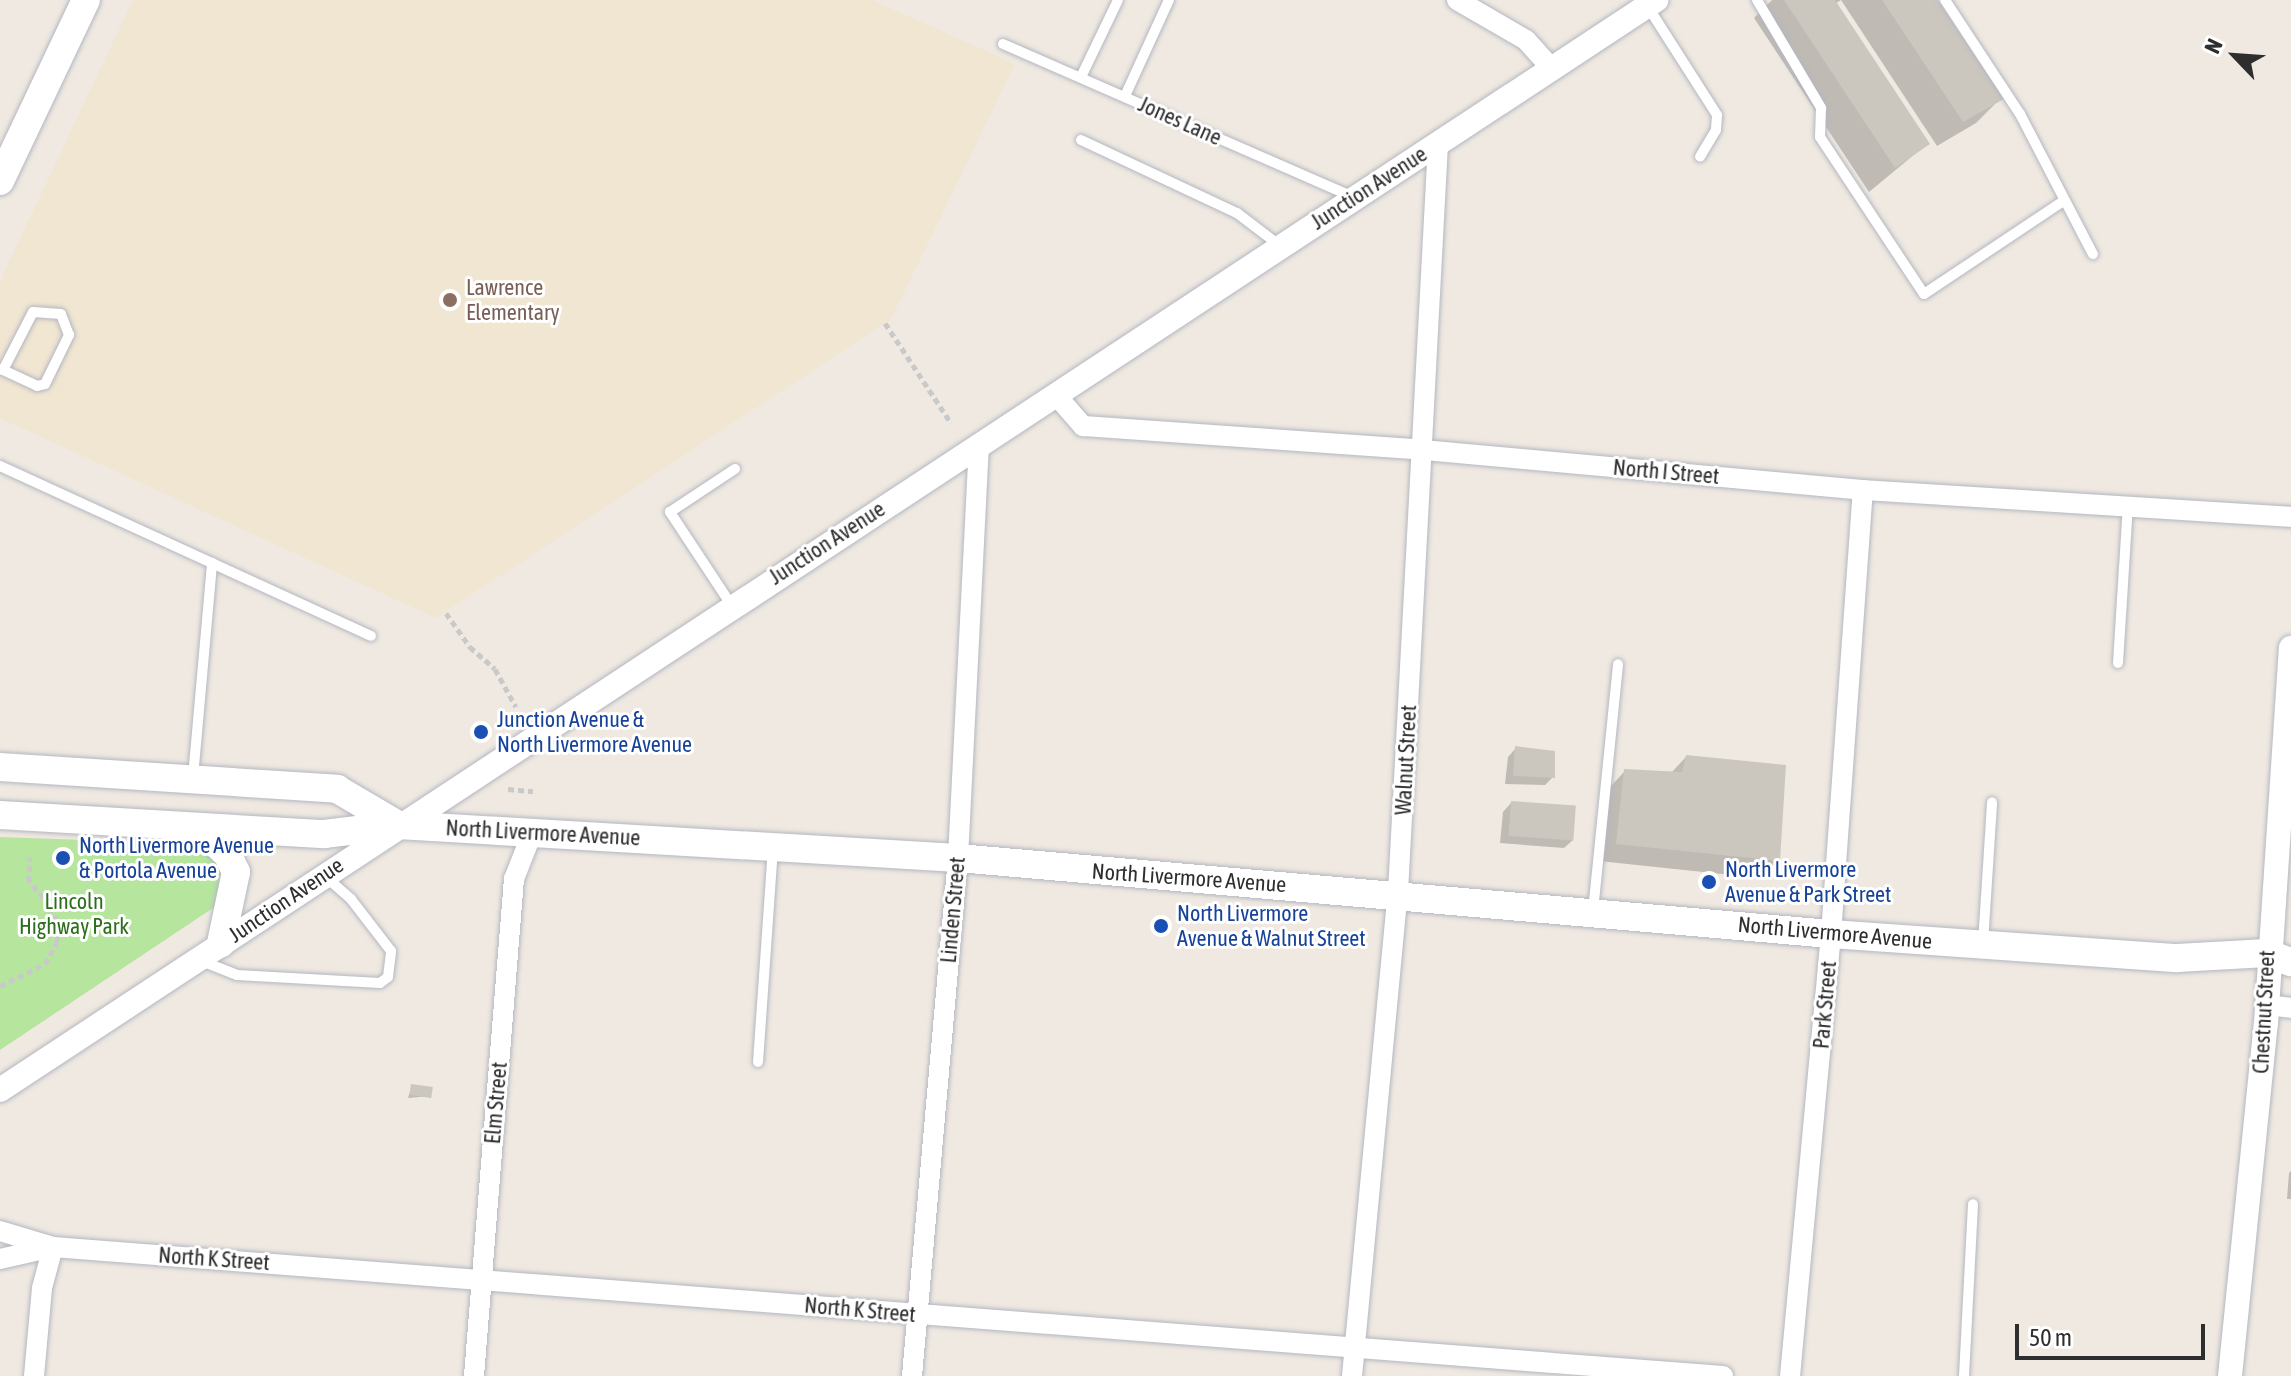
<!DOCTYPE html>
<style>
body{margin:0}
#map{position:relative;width:2291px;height:1376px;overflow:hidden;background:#efe9e1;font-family:"Asap Condensed",sans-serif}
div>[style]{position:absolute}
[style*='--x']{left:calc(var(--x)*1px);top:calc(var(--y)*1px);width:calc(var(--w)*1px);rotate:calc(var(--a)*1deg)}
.education>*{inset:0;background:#f0e6d1}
.green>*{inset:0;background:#b6e59e}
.shadow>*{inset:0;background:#0003}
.building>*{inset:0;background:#cbc7bf;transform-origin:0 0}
.path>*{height:5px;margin-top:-2.5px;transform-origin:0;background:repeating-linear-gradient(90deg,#c9c9c9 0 6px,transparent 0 10px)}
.roads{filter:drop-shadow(0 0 2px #b4b7c1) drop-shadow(0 0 2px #b4b7c1)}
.service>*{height:10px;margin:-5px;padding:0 5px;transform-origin:5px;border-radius:5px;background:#fff}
.minor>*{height:20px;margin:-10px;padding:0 10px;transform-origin:10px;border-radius:10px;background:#fff}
.tertiary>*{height:24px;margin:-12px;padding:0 12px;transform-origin:12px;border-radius:12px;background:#fff}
.secondary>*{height:28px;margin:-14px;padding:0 14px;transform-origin:14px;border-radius:14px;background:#fff}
.dots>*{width:22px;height:22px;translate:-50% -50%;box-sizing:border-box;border:4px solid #fff;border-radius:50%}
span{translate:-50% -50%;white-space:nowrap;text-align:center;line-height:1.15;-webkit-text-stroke:6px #fff;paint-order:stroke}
.street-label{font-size:22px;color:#2e2e2e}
.education-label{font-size:22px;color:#785e54}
.left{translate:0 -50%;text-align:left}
.transit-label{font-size:22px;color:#164399}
.park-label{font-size:22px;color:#2c6e1b}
.north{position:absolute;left:2195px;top:16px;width:80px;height:80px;-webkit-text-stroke:6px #fff;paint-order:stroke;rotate:295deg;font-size:22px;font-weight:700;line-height:32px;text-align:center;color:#2e2e2e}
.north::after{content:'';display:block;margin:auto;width:28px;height:36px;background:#2e2e2e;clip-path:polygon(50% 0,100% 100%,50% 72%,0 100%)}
.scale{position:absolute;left:2015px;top:1324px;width:190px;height:36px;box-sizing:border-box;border:4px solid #2e2e2e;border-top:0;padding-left:10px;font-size:24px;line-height:28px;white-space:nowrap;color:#2e2e2e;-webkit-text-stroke:6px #fff;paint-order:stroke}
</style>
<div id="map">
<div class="education">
<div style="clip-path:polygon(133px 0,872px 0,1015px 64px,891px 319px,436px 618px,0 418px,0 281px)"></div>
</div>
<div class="green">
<div style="clip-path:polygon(0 837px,225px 845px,246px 886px,0 1050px)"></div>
</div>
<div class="shadow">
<div style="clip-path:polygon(1772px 0,1935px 0,2001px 98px,1976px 123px,1937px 146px,1841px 0,1835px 4px,1927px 144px,1869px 192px,1754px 18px)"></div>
<div style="clip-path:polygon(1516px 748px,1553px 777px,1545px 785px,1505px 784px,1508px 757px)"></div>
<div style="clip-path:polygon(1686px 757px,1778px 860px,1760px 878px,1599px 861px,1608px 789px,1625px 771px,1670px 774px)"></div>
<div style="clip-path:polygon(1511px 803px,1573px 840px,1564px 848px,1500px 843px,1503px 812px)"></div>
<div style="clip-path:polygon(412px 1086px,430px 1096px,408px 1098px)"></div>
<div style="clip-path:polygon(2291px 1171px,2291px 1199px,2287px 1199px,2289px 1173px)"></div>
</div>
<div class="building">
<div style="clip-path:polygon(1784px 0,1835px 0,1930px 144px,1895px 168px)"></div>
<div style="clip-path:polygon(1882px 0,1938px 0,2004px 99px,1963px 122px)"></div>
<div style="clip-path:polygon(1515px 746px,1555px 751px,1555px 778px,1513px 776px)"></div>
<div style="clip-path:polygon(1686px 755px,1786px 765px,1780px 861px,1616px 844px,1624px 769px,1682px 772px)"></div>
<div style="left:1511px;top:801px;width:65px;height:35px;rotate:4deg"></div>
<div style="left:411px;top:1084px;width:22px;height:11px;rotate:8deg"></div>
</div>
<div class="path">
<div style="--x:885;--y:323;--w:120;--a:56.6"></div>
<div style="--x:446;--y:613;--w:42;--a:54.8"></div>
<div style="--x:470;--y:647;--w:33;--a:41"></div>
<div style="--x:495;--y:669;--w:43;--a:61.1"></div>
<div style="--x:508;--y:789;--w:25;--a:5"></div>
<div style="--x:0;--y:986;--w:50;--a:-26.1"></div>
<div style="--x:45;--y:964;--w:25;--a:-61"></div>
<div style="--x:57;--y:942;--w:21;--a:-90"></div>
<div style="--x:57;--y:921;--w:17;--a:-114"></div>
<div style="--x:50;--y:905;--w:32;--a:-131"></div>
<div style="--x:29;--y:881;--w:24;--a:-88"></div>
</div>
<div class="roads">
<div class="service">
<div style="--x:1757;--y:0;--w:126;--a:59.3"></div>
<div style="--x:1821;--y:108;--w:29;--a:92"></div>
<div style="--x:1820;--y:137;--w:188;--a:56.5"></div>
<div style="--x:1924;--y:294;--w:166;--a:-33.7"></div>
<div style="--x:1945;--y:0;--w:136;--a:56.7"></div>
<div style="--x:2020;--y:114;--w:158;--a:62.5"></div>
<div style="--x:1648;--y:7;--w:128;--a:57.4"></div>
<div style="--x:1717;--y:115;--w:15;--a:94"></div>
<div style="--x:1716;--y:130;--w:31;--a:121"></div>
<div style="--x:1003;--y:44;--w:383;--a:23.6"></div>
<div style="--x:1081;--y:77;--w:85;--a:-64.3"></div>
<div style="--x:1125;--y:96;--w:106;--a:-65.4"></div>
<div style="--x:1081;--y:140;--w:172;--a:25.1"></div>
<div style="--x:1237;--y:213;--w:53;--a:37.3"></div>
<div style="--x:0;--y:369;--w:3;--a:18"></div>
<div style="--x:3;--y:370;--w:38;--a:25"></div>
<div style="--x:37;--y:386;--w:8;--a:-14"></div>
<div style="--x:45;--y:384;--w:55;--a:-63.9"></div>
<div style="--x:69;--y:335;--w:22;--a:-111"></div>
<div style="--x:61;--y:314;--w:28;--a:-176"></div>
<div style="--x:33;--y:312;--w:65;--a:117.3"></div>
<div style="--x:0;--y:466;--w:408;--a:24.6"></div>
<div style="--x:732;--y:606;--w:113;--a:-123.4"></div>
<div style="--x:670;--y:512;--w:78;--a:-33.5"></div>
<div style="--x:2118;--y:663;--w:157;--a:-86.4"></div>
<div style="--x:193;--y:777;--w:215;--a:-84.9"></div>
<div style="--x:1593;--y:911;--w:248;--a:-84.2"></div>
<div style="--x:1983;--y:943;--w:141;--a:-86.3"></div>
<div style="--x:199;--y:960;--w:41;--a:21.5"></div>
<div style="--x:237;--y:975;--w:143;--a:3.2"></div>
<div style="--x:380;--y:983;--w:10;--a:-37"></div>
<div style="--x:388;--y:977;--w:26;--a:-83"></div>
<div style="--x:391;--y:951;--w:66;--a:-127.6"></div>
<div style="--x:351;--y:899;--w:33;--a:-139"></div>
<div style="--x:758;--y:1062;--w:214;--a:-86"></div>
<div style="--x:1964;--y:1376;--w:172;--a:-87"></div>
</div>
<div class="minor">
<div style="--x:1457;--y:0;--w:80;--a:30.1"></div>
<div style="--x:1526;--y:40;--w:38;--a:48"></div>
<div style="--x:1055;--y:394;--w:43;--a:48.8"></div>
<div style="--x:1083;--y:426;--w:342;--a:4"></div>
<div style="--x:1424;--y:450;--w:441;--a:5.2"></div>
<div style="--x:1863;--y:490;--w:429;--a:3.6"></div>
<div style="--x:2267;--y:1005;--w:24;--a:7"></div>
<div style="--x:0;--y:1231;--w:55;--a:16.8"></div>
<div style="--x:0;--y:1259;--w:54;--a:-12.8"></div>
<div style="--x:53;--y:1247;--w:1675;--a:4.42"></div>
<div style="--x:34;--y:1376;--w:88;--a:-84.8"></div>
<div style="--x:42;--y:1288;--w:42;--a:-75"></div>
<div style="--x:474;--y:1376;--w:499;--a:-85.4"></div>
<div style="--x:514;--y:879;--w:49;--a:-68.6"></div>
<div style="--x:912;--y:1376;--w:520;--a:-84.93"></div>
<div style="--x:958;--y:858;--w:415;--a:-87.1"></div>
<div style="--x:1352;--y:1376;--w:486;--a:-84.6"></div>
<div style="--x:1398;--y:892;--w:750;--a:-86.94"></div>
<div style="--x:1790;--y:1376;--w:444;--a:-84.7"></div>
<div style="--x:1831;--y:934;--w:445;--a:-85.9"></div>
</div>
<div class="tertiary">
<div style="--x:0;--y:1090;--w:1983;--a:-33.35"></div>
<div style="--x:2230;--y:1376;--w:355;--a:-84.2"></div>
<div style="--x:2266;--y:1023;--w:376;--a:-86.2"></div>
</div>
<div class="secondary">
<div style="--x:0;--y:181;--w:200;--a:-64.6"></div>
<div style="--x:0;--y:767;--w:338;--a:3.7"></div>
<div style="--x:337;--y:789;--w:71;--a:30.5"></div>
<div style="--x:0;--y:815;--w:325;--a:3.4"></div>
<div style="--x:324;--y:834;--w:75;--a:-6.9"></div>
<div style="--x:398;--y:825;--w:561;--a:3.37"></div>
<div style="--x:958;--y:858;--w:876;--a:4.98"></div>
<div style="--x:1831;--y:934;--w:347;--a:4"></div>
<div style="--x:2177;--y:958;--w:90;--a:-3.2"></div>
<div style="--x:2267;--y:953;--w:26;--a:21"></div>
<div style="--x:198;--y:827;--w:41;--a:43"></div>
<div style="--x:228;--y:855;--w:19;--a:65"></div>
<div style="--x:236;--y:872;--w:73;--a:101.9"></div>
</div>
</div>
<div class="dots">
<div style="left:450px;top:300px;background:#8d6e63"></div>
<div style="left:481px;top:732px;background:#1a4fb4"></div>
<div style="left:63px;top:858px;background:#1a4fb4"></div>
<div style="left:1709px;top:882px;background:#1a4fb4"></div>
<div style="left:1161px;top:926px;background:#1a4fb4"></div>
</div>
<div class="street-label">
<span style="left:1180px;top:121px;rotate:24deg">Jones Lane</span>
<span style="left:1369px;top:188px;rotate:-33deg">Junction Avenue</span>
<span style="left:1666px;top:472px;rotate:5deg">North I Street</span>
<span style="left:827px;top:543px;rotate:-33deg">Junction Avenue</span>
<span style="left:1406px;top:760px;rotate:-87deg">Walnut Street</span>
<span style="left:543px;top:833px;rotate:3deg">North Livermore Avenue</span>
<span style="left:1189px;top:878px;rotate:4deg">North Livermore Avenue</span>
<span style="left:286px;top:900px;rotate:-34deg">Junction Avenue</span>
<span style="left:953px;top:910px;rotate:-85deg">Linden Street</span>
<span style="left:1835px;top:933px;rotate:5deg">North Livermore Avenue</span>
<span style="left:1825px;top:1005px;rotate:-85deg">Park Street</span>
<span style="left:2264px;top:1012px;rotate:-87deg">Chestnut Street</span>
<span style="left:496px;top:1103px;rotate:-85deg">Elm Street</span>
<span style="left:214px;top:1259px;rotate:4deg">North K Street</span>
<span style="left:860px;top:1310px;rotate:5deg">North K Street</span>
</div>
<div class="education-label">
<span class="left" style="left:466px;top:300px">Lawrence<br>Elementary</span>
</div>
<div class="transit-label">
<span class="left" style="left:497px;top:732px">Junction Avenue &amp;<br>North Livermore Avenue</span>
<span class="left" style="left:79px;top:858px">North Livermore Avenue<br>&amp; Portola Avenue</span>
<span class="left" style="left:1725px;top:882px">North Livermore<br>Avenue &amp; Park Street</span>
<span class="left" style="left:1177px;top:926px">North Livermore<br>Avenue &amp; Walnut Street</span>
</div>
<div class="park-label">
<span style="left:74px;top:914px">Lincoln<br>Highway Park</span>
</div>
<div class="north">N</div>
<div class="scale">50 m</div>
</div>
